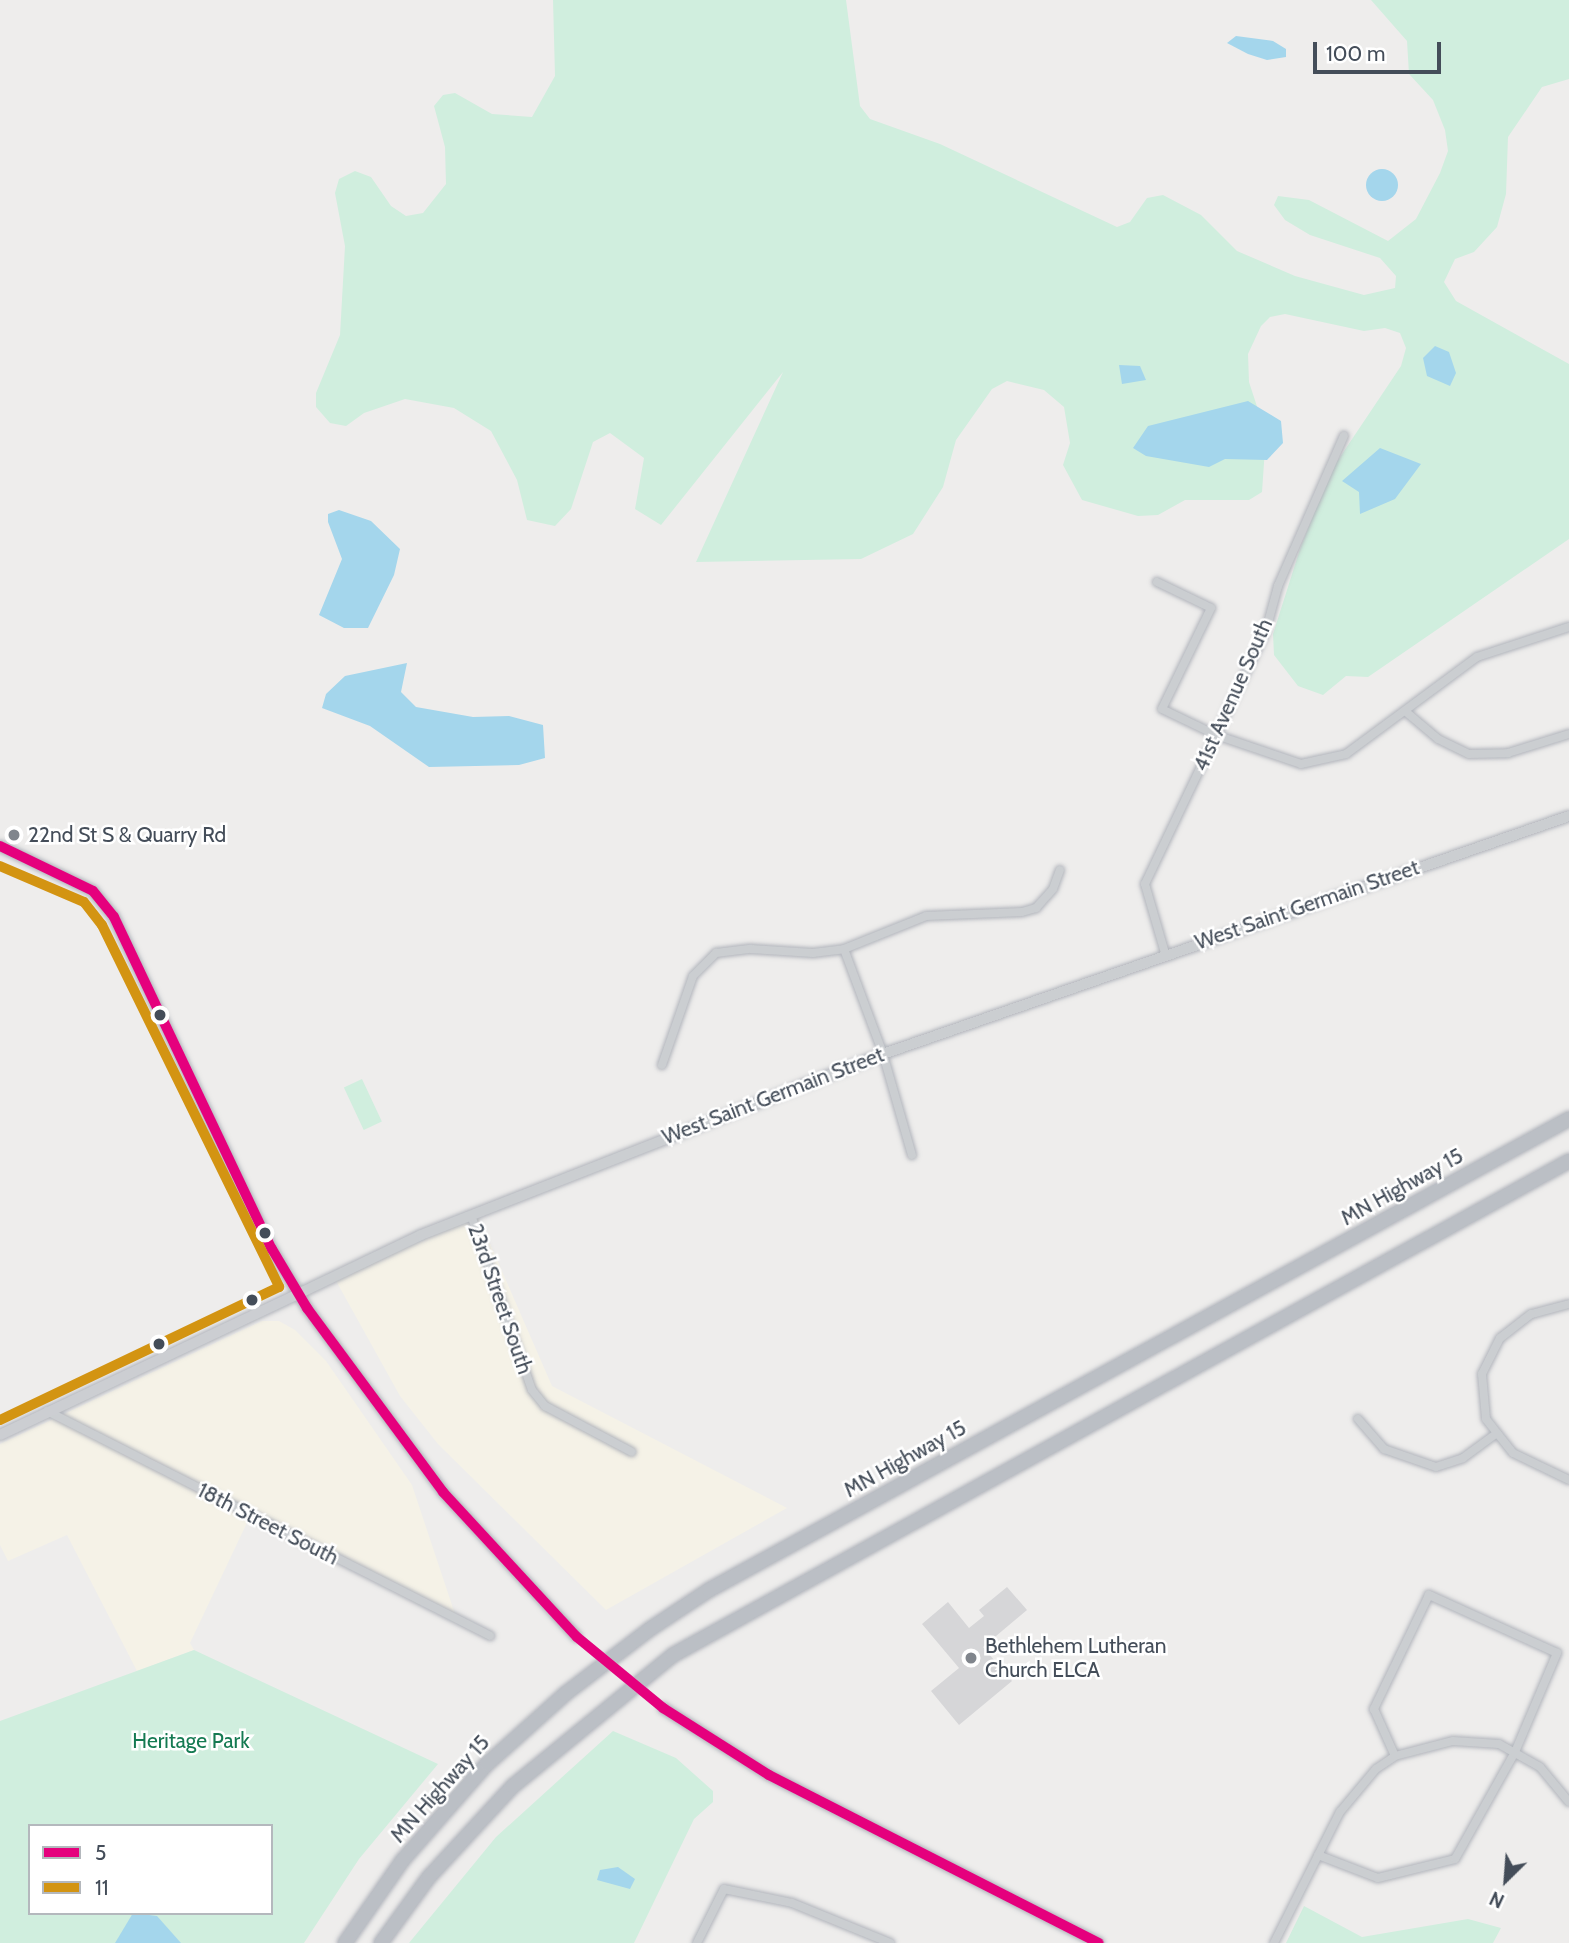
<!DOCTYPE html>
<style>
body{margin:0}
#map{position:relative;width:1569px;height:1943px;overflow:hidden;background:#eeedec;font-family:Cabin,sans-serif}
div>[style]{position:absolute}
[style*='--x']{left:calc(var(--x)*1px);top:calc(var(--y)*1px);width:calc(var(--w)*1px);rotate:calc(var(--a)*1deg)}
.commercial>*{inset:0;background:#f5f2e7}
.green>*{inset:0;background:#d0eede;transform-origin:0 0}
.water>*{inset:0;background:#a4d6ec}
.round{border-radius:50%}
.building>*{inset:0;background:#d6d6d8}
.roads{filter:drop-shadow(0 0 2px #b2b5bc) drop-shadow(0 0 2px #b2b5bc)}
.minor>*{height:8px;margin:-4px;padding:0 4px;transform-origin:4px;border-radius:4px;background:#cbced1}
.tertiary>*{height:10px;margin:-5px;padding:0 5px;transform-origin:5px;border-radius:5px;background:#cbced1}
.secondary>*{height:10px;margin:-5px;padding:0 5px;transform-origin:5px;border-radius:5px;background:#ccced2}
.motorway>*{height:14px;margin:-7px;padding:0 7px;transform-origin:7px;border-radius:7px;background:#bbbfc5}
.tertiary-bridge>*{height:10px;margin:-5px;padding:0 5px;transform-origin:5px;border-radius:5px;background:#cbced1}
.bus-1>*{height:10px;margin:-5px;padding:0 5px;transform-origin:5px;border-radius:5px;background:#e5007d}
.bus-2>*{height:10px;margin:-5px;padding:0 5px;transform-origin:5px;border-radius:5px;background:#d39412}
.dots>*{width:19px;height:19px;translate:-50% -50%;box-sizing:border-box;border:4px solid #fff;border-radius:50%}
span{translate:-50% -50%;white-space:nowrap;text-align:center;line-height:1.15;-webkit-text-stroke:5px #fff;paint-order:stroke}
.street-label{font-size:21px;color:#444d59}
.poi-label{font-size:21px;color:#444d59}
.left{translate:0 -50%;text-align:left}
.park-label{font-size:21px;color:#157a52}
.legend{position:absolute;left:28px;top:1824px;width:245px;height:91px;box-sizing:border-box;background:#fff;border:2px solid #b4b8bd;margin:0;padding:9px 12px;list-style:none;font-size:21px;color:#444d59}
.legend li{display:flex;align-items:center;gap:14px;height:35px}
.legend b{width:35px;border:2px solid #b4b8bd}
.north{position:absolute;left:1471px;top:1845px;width:70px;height:70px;-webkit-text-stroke:5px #fff;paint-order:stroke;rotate:205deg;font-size:19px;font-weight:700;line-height:28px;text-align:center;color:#444d59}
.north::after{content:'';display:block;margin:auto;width:24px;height:32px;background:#444d59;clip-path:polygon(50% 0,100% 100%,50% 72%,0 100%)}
.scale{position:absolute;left:1313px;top:42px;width:128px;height:32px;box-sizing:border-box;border:4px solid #444d59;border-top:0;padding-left:9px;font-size:21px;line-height:24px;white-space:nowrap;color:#444d59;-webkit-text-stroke:5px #fff;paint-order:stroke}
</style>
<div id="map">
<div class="commercial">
<div style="clip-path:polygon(478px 1216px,552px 1386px,787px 1508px,606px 1610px,438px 1444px,400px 1396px,335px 1279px)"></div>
<div style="clip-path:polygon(262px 1321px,279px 1321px,295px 1330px,326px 1361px,412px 1485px,455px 1614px,253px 1510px,190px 1643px,194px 1650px,137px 1671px,67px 1535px,8px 1561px,0 1545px,0 1444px)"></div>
</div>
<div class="green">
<div style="clip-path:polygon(553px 0,846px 0,860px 106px,870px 119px,940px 144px,1117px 227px,1130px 222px,1147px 198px,1163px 195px,1201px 215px,1237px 251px,1295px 276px,1364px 295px,1395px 288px,1396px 276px,1380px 258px,1310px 235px,1285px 220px,1274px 205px,1278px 196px,1309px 200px,1388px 241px,1416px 219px,1440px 173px,1448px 151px,1445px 130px,1433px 100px,1409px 74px,1407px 41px,1371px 0,1569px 0,1569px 79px,1542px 87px,1508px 137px,1506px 194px,1497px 227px,1474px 252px,1455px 259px,1444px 282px,1456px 301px,1569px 364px,1569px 539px,1368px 677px,1346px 676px,1323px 695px,1298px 686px,1274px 655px,1273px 634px,1300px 549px,1330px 472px,1401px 366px,1406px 348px,1400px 333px,1385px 328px,1364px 331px,1285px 314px,1270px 317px,1261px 326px,1248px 354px,1249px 382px,1266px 434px,1262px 492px,1249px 500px,1185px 500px,1158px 515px,1138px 516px,1082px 500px,1063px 465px,1070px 443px,1064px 407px,1044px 390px,1007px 381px,992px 389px,956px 440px,943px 487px,913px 534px,861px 559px,696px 562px,783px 372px,661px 525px,635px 509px,644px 458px,610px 433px,593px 442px,571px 509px,555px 526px,527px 520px,517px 480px,491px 431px,454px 408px,405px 399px,364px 413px,346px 426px,330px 423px,316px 407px,316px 393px,340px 335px,345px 246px,335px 193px,339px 179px,355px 171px,371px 177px,391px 206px,406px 216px,423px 213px,446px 184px,445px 147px,434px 106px,443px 95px,455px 93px,492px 114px,532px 117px,555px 76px)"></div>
<div style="left:362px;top:1079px;width:47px;height:20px;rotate:65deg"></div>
<div style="clip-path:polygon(evenodd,194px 1650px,438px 1764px,359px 1859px,304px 1943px,0 1943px,0 1721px,194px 1650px,30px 1826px,271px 1826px,271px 1913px,30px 1913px,30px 1826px)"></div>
<div style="clip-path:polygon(613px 1731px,676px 1758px,713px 1791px,713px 1802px,694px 1819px,634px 1943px,409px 1943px,496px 1837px)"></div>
<div style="clip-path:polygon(1304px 1906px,1362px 1937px,1468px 1919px,1501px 1928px,1493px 1943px,1286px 1943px)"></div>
</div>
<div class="water">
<div style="clip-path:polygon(1236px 36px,1273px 41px,1286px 49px,1286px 57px,1267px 60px,1248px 54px,1227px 43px)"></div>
<div class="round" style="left:1366px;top:169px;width:32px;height:32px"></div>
<div style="clip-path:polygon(1435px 346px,1449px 352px,1456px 373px,1450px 386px,1427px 376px,1423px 358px)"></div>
<div style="clip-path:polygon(1119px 365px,1140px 366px,1146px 380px,1122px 384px)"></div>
<div style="clip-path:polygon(1248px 401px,1281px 421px,1283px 443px,1267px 460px,1225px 459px,1209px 467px,1146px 456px,1133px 448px,1148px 426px)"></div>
<div style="clip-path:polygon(1380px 448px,1421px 464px,1395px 499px,1360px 514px,1359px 492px,1342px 481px)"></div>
<div style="clip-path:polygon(339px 510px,371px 521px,400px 549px,394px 575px,368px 628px,344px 628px,319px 615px,342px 559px,328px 522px,328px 514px)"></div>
<div style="clip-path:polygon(407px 663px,401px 692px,416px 707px,473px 717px,509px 716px,543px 725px,545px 758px,519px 765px,429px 767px,370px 726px,322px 708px,326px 694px,345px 676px)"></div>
<div style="clip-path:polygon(618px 1867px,635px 1879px,630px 1889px,597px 1880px,600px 1870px)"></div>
<div style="clip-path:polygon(133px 1913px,157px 1916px,181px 1943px,115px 1943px)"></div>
</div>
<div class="building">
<div style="clip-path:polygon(1007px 1587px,1027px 1610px,983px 1647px,1012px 1681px,959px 1725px,931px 1691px,959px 1668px,922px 1624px,948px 1602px,969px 1628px,984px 1616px,979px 1610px)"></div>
</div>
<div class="roads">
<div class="minor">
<div style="--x:1157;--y:582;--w:60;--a:25.7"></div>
<div style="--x:1211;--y:608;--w:112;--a:115.9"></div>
<div style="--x:1162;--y:709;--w:60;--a:25.7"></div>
<div style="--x:1216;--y:735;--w:90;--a:18.8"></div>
<div style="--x:1301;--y:764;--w:46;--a:-12.5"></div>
<div style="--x:1346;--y:754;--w:163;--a:-36.5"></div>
<div style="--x:1477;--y:657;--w:97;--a:-18.1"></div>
<div style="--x:1405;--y:711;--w:43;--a:40.3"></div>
<div style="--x:1438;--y:739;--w:34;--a:26"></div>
<div style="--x:1469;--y:754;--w:39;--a:-1"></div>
<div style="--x:1508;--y:753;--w:64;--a:-17.3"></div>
<div style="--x:844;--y:949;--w:112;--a:69.6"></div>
<div style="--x:883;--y:1054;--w:105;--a:74"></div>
<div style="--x:1165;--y:953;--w:72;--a:-106.2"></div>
<div style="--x:1145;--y:884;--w:281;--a:-64.5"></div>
<div style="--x:1266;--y:630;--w:46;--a:-74.7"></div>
<div style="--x:1278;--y:586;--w:164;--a:-66.3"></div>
<div style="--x:662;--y:1065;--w:94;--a:-70.8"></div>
<div style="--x:693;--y:976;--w:33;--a:-45"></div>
<div style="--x:716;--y:953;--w:35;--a:-7"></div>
<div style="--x:751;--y:949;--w:62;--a:3.7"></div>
<div style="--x:813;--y:953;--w:31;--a:-7"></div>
<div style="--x:844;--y:949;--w:88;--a:-21.9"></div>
<div style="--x:926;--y:916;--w:96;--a:-2.4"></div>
<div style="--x:1022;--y:912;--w:15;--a:-16"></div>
<div style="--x:1036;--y:908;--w:25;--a:-48"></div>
<div style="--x:1053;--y:889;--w:20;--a:-70"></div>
<div style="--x:471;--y:1215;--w:185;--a:70.8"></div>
<div style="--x:532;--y:1390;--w:21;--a:51"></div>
<div style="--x:545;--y:1406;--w:98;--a:27.9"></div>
<div style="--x:1569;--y:1304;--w:39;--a:165"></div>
<div style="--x:1531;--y:1314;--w:39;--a:142"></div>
<div style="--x:1500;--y:1338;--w:40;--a:116.6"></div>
<div style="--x:1482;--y:1374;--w:45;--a:84.9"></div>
<div style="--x:1486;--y:1419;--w:43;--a:51.5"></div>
<div style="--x:1513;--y:1453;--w:62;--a:25.7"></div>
<div style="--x:47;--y:1411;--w:497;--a:26.9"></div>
<div style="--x:1358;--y:1419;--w:40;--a:49"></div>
<div style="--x:1384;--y:1449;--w:55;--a:19.1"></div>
<div style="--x:1436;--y:1467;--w:28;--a:-18"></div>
<div style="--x:1463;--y:1458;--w:42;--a:-36.3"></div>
<div style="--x:1318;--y:1855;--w:64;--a:21"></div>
<div style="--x:1378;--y:1878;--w:79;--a:-13.9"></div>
<div style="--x:1455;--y:1859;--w:123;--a:-60.7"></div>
<div style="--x:1515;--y:1752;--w:108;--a:-67"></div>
<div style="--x:1557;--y:1653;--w:141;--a:-155.6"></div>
<div style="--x:1429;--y:1595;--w:127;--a:115.8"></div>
<div style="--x:1374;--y:1709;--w:51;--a:65.9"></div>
<div style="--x:697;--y:1943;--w:60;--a:-63.4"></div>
<div style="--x:724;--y:1889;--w:69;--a:11.6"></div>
<div style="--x:792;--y:1903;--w:106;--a:22.2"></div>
<div style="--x:1274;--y:1943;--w:147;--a:-63.3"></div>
<div style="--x:1340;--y:1812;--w:56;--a:-50.1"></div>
<div style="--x:1376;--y:1769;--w:23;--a:-34"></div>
<div style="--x:1395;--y:1756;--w:60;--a:-14.5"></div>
<div style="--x:1453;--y:1741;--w:46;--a:3.7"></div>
<div style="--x:1499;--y:1744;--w:47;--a:29.3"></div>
<div style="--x:1540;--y:1767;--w:45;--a:50.4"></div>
</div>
<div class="tertiary">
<div style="--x:0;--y:846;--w:103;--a:25.8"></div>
<div style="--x:93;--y:891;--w:33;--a:51"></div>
<div style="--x:114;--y:917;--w:368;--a:64.6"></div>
<div style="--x:272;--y:1249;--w:69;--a:59.3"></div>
<div style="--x:307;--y:1308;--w:229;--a:53.5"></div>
<div style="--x:443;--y:1492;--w:197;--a:47.3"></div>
<div style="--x:298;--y:1294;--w:136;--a:-25.6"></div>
<div style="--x:421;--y:1235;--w:496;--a:-21.4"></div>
<div style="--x:883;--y:1054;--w:726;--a:-19.13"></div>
<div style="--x:663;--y:1708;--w:125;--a:32.3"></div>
<div style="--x:769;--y:1775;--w:370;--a:27"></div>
</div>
<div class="secondary">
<div style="--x:0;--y:1435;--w:330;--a:-25.3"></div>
</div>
<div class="motorway">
<div style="--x:345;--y:1943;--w:100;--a:-55.2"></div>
<div style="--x:402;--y:1861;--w:129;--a:-48.8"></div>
<div style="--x:487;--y:1764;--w:105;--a:-41.9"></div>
<div style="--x:565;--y:1694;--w:107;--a:-37.4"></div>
<div style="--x:650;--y:1629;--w:71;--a:-33.5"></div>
<div style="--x:709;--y:1590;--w:981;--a:-28.71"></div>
<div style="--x:381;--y:1943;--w:82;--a:-54"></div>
<div style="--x:429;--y:1877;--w:124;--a:-47.3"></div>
<div style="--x:513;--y:1786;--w:207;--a:-39.3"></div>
<div style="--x:673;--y:1655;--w:1023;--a:-28.87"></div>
</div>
</div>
<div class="tertiary-bridge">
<div style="--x:577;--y:1637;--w:112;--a:39.5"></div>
</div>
<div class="bus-1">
<div style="--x:0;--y:846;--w:103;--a:25.8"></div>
<div style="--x:93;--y:891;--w:33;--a:51"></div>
<div style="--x:114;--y:917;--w:368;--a:64.6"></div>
<div style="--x:272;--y:1249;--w:69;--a:59.3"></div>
<div style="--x:307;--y:1308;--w:229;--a:53.5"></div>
<div style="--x:443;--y:1492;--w:197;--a:47.3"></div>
<div style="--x:577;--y:1637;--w:112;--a:39.5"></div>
<div style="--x:663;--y:1708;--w:125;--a:32.3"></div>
<div style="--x:769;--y:1775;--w:370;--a:27"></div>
</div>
<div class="bus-2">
<div style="--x:0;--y:866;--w:91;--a:23.2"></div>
<div style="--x:84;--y:902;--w:29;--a:52"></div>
<div style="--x:102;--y:925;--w:403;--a:63.9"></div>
<div style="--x:279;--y:1287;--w:309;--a:154.5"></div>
</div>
<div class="dots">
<div style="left:14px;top:835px;background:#80858c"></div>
<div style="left:160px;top:1015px;background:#444d59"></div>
<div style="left:265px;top:1233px;background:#444d59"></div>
<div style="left:252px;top:1300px;background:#444d59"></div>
<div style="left:159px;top:1344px;background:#444d59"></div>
<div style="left:971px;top:1658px;background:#80858c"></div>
</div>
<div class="street-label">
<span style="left:1233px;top:695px;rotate:-66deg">41st Avenue South</span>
<span style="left:1307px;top:905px;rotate:-19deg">West Saint Germain Street</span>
<span style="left:773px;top:1096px;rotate:-21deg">West Saint Germain Street</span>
<span style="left:1402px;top:1187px;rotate:-29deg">MN Highway 15</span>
<span style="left:500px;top:1299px;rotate:71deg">23rd Street South</span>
<span style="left:905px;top:1459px;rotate:-29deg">MN Highway 15</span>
<span style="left:268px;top:1524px;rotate:27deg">18th Street South</span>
<span style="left:440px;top:1789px;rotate:-48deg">MN Highway 15</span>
</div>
<div class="poi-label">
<span class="left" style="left:28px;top:835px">22nd St S &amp; Quarry Rd</span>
<span class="left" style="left:985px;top:1658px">Bethlehem Lutheran<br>Church ELCA</span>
</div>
<div class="park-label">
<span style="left:191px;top:1741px">Heritage Park</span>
</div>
<ul class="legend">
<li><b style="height:9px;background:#e5007d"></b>5</li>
<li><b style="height:9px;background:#d39412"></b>11</li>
</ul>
<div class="north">N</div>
<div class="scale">100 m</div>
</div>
